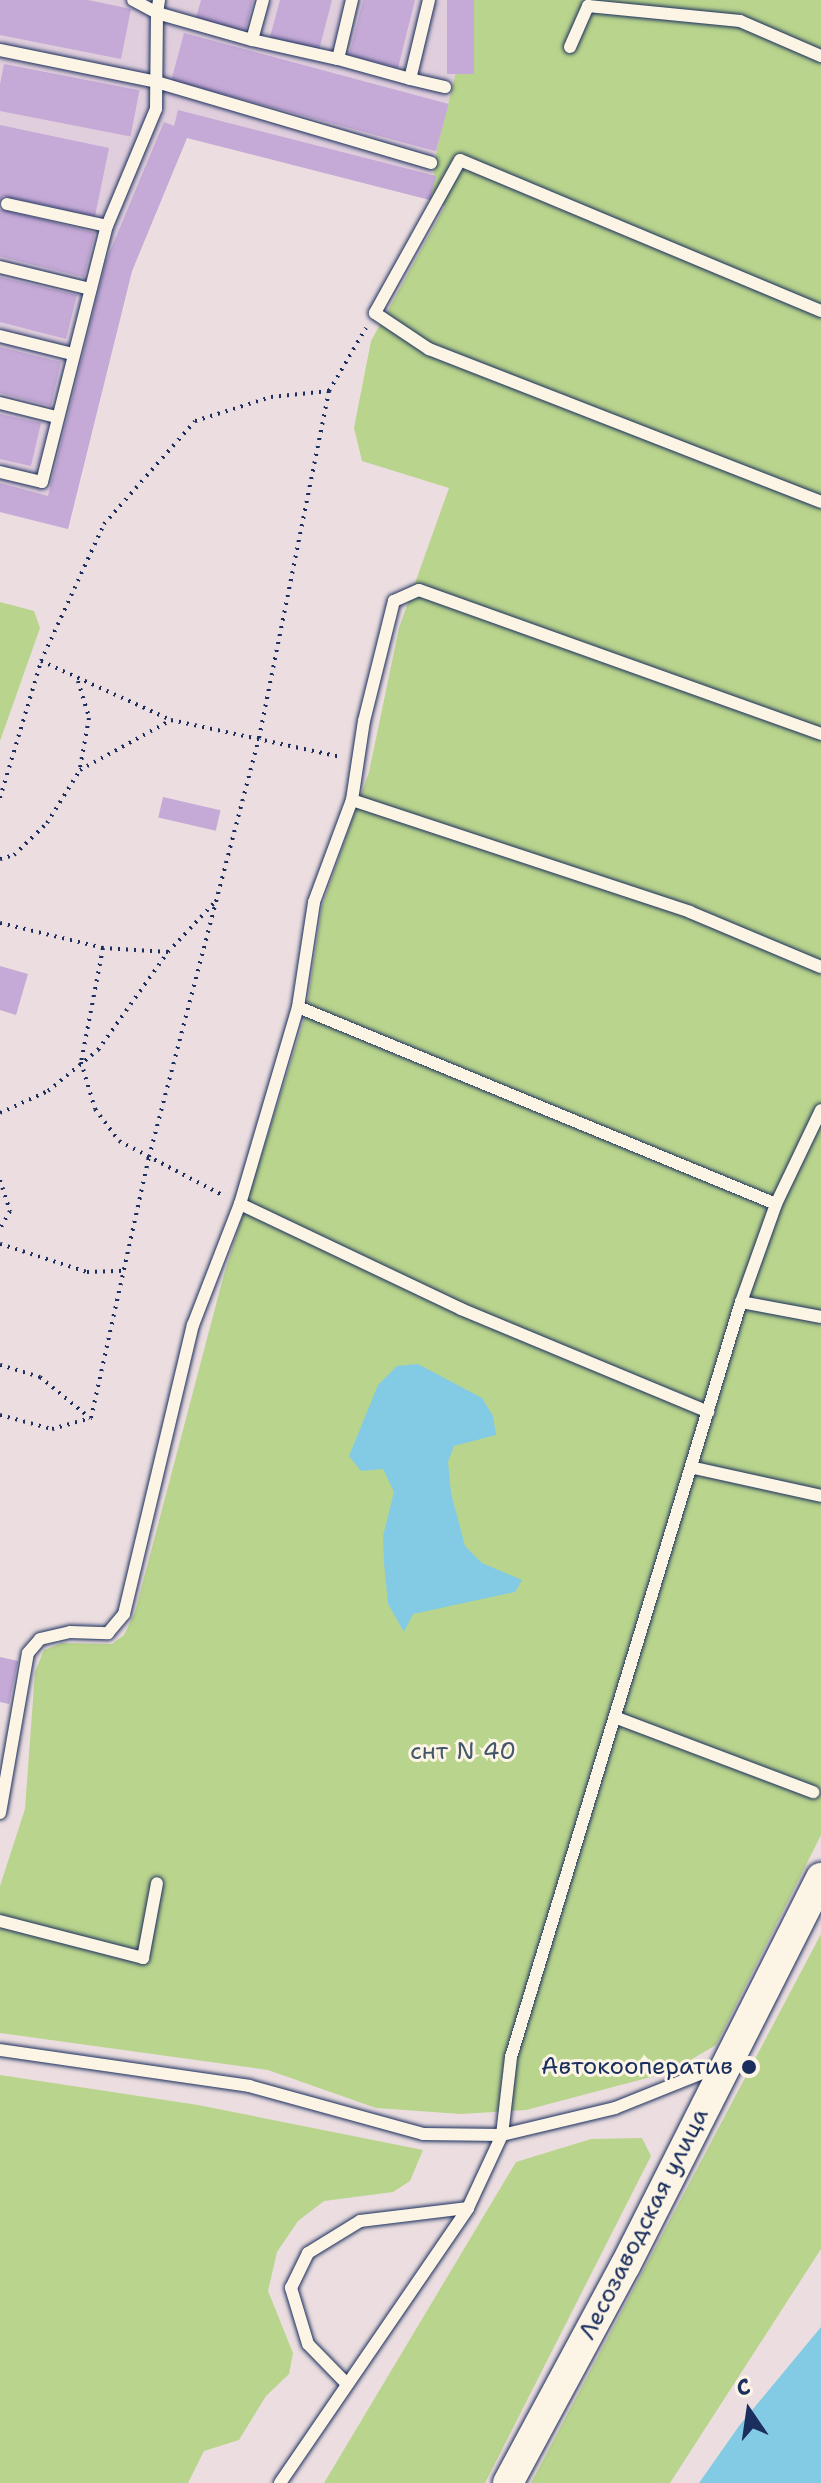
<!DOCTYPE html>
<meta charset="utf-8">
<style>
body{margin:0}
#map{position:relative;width:821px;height:2483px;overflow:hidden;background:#ecdee0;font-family:"Shantell Sans",sans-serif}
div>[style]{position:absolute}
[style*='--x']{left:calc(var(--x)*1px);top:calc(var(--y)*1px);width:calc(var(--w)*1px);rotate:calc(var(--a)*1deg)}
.built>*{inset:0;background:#e0cedd}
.green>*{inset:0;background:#b9d48c}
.water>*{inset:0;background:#83cbe4}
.building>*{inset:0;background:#c5a9d6;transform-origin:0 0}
.path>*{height:4px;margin-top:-2px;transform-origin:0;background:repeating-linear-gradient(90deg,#1b2f5e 0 2px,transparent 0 8px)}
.roads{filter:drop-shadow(0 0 2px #1b2f5e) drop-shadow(0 0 2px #1b2f5e)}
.service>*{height:12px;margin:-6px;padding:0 6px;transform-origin:6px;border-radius:6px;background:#fcf5e5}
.tertiary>*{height:30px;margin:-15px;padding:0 15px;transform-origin:15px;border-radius:15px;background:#fcf5e5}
.dots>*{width:22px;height:22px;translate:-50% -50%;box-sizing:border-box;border:4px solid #fcf5e5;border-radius:50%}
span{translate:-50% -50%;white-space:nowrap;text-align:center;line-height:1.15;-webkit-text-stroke:6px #fcf5e5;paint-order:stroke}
.park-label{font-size:24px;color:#42586a}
.poi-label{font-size:24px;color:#1b2f5e}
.right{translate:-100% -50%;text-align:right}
.street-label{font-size:24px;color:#1b2f5e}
.north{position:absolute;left:709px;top:2371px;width:80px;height:80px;-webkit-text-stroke:6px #fcf5e5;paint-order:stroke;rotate:347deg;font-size:22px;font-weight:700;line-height:32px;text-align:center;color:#1b2f5e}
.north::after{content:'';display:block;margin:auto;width:28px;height:36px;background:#1b2f5e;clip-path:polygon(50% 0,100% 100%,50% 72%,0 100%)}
</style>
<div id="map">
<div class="built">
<div style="clip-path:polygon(0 0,474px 0,437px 148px,430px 200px,187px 138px,132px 271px,68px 529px,0 512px)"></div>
</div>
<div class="green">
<div style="clip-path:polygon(474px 0,821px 0,821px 1835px,716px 2045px,670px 2072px,526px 2110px,461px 2114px,376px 2108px,268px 2070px,0 2033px,0 1886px,25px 1809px,35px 1672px,44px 1650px,62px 1643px,112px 1644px,124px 1635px,135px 1612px,223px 1278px,306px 1013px,322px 906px,369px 772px,399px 628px,449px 488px,362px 461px,354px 428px,371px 341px,445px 206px,430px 200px,437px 148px)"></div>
<div style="clip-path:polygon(0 602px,34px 611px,40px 628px,0 741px)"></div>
<div style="clip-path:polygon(821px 1934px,821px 2249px,670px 2483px,531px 2483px)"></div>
<div style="clip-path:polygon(0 2075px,198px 2105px,423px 2150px,410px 2181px,393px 2192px,324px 2201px,298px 2221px,277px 2252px,268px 2291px,293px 2353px,289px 2374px,266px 2396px,239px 2440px,204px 2451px,188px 2483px,0 2483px)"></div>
<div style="clip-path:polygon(642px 2138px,651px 2156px,485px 2483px,324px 2483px,516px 2162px,591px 2139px)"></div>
</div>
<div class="water">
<div style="clip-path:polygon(418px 1364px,482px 1398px,493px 1416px,496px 1435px,454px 1446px,448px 1462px,451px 1493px,465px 1546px,482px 1563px,522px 1580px,515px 1592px,413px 1614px,404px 1632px,388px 1604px,384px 1563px,383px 1536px,394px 1492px,383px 1469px,361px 1471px,349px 1456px,378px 1385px,397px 1366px)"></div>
<div style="clip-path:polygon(821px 2327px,821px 2483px,699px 2483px,739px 2426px)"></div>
</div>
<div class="building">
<div style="clip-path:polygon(0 0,88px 0,131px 9px,121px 59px,0 35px)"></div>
<div style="clip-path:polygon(201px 0,253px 0,245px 31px,196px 18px)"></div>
<div style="clip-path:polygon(280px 0,332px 0,319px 50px,270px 37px)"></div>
<div style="clip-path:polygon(363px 0,415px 0,398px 68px,349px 55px)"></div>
<div style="left:447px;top:0;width:27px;height:74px"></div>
<div style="left:184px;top:33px;width:274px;height:49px;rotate:15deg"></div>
<div style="left:4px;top:64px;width:138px;height:47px;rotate:11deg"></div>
<div style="clip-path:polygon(178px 110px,436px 176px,430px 200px,187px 138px,132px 271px,68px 529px,0 512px,0 483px,48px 496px,106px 261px,164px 122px,174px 126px)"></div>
<div style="clip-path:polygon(0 125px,109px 148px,95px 216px,3px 196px,0 203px)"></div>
<div style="left:0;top:209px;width:98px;height:46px;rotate:14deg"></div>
<div style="clip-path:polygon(0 277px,77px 295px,66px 339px,0 322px)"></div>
<div style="clip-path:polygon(0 347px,61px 362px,51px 406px,0 393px)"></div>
<div style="clip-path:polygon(0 414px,41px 423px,31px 466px,0 459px)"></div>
<div style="left:163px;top:797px;width:59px;height:21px;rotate:13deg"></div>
<div style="clip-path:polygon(0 966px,28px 974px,16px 1015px,0 1010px)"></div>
<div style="clip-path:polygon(0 1657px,18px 1661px,9px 1704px,0 1702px)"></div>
</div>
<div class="path">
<div style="--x:41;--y:661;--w:143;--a:24.4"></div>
<div style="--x:171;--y:720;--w:174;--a:12.3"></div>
<div style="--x:78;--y:681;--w:39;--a:73"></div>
<div style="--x:89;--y:718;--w:51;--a:100.2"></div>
<div style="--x:0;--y:798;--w:143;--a:-73.3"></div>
<div style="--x:41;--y:661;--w:151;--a:-65.3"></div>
<div style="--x:104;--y:524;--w:137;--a:-48.5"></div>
<div style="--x:195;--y:421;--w:80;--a:-17.5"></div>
<div style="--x:271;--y:397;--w:58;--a:-5.9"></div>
<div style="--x:0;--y:859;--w:15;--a:-16"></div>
<div style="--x:14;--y:855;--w:46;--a:-44.1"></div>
<div style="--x:47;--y:823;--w:62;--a:-58.1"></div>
<div style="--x:80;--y:770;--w:104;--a:-28.8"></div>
<div style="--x:0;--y:923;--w:106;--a:13.6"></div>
<div style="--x:168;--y:952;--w:65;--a:-176.5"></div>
<div style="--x:103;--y:948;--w:116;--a:100.9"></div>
<div style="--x:81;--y:1062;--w:49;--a:73.4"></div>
<div style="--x:95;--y:1109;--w:40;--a:53"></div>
<div style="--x:119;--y:1141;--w:119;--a:27.6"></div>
<div style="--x:0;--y:1113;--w:53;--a:-24.6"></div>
<div style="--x:48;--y:1091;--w:65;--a:-39.4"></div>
<div style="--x:98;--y:1050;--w:120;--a:-54.5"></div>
<div style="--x:168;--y:952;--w:67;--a:-46.8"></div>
<div style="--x:0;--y:1180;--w:33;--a:72"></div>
<div style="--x:10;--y:1211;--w:21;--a:119"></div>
<div style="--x:0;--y:1244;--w:91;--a:17.8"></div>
<div style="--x:87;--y:1272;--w:37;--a:-2"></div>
<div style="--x:0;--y:1365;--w:42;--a:16.7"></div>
<div style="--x:40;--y:1377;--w:65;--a:39.4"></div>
<div style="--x:0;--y:1415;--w:54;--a:15.1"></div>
<div style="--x:52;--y:1429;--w:41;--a:-15.8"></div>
<div style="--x:91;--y:1418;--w:267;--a:-77.5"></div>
<div style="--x:149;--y:1157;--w:433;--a:-75.3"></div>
<div style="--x:259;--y:738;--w:354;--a:-78.6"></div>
<div style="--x:329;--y:391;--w:73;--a:-59.6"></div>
</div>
<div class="roads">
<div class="service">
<div style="--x:133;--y:0;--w:27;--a:28"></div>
<div style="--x:157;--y:13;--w:13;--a:-81"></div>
<div style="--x:263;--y:0;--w:41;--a:105.4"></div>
<div style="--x:252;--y:40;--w:88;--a:12.5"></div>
<div style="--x:338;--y:59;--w:61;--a:-76.7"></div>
<div style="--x:429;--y:0;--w:81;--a:103.5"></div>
<div style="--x:410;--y:79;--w:36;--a:13"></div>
<div style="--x:570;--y:47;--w:45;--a:-66.3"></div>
<div style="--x:588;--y:6;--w:153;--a:5.6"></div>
<div style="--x:740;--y:21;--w:88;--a:23.4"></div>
<div style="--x:0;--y:50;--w:156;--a:11.5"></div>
<div style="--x:153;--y:81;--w:290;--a:16.4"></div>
<div style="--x:338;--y:59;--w:75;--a:15.5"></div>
<div style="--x:7;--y:204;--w:102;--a:12.4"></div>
<div style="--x:0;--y:267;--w:93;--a:13.7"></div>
<div style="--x:821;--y:311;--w:391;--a:-157.3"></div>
<div style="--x:460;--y:160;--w:175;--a:119.1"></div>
<div style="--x:375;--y:313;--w:65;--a:33.7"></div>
<div style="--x:429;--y:349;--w:421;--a:21.3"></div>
<div style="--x:0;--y:336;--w:74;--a:14"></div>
<div style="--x:0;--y:403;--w:58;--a:14"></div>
<div style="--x:0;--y:472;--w:43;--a:13.4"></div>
<div style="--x:42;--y:482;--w:264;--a:-75.8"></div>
<div style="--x:107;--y:226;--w:127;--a:-67.3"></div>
<div style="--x:156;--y:109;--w:96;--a:-89.4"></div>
<div style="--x:157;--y:13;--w:99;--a:15.9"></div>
<div style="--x:352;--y:800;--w:356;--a:18.3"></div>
<div style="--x:690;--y:912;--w:142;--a:22.8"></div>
<div style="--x:298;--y:1007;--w:517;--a:22.4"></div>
<div style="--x:240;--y:1204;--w:245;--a:25.4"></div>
<div style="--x:461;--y:1309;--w:268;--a:22.6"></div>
<div style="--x:741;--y:1302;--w:81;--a:10.6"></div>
<div style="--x:694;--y:1468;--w:130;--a:12.4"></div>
<div style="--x:617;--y:1718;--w:210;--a:20.7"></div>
<div style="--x:0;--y:1813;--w:162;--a:-80.1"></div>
<div style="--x:28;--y:1653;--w:18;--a:-49"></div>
<div style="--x:40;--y:1639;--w:31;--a:-13"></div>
<div style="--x:70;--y:1632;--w:38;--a:2"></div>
<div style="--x:108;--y:1633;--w:25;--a:-50"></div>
<div style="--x:124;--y:1614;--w:297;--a:-76.6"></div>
<div style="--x:193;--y:1325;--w:130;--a:-68.8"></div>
<div style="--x:240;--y:1204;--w:205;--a:-73.6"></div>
<div style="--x:298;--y:1007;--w:106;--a:-81.3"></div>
<div style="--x:314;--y:902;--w:109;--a:-69.6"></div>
<div style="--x:352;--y:800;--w:80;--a:-81.4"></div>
<div style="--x:364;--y:721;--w:124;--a:-76"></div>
<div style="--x:394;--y:601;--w:27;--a:-24"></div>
<div style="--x:419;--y:590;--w:427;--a:19.7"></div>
<div style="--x:0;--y:1921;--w:148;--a:14.5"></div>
<div style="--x:143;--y:1958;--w:76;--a:-79.4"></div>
<div style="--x:0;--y:2050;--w:252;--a:8.2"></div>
<div style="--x:249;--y:2086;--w:180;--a:15.4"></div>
<div style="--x:423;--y:2134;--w:79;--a:0.7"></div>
<div style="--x:502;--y:2135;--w:116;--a:-13.4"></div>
<div style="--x:615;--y:2108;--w:113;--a:-21.8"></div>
<div style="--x:346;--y:2383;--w:54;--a:-134.3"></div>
<div style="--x:308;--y:2344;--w:59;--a:-106.9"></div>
<div style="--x:291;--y:2288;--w:39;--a:-64"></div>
<div style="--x:308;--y:2253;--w:61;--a:-31.6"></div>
<div style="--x:360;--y:2221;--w:109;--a:-6.9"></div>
<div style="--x:280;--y:2483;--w:333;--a:-55.6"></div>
<div style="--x:468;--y:2208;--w:81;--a:-65"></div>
<div style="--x:502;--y:2135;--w:79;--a:-83.4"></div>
<div style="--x:511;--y:2057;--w:789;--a:-73.06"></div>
<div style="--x:741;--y:1302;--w:104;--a:-70.3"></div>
<div style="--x:776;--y:1204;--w:104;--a:-64.4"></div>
</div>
<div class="tertiary">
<div style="--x:508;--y:2483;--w:247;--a:-61.7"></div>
<div style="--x:625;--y:2266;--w:435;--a:-63.2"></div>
</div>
</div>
<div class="dots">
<div style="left:749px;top:2067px;background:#1b2f5e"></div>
</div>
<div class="park-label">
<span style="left:463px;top:1752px">снт N 40</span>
</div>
<div class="poi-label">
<span class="right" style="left:733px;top:2067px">Автокооператив</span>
</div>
<div class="street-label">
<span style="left:644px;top:2224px;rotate:-63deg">Лесозаводская улица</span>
</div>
<div class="north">С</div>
</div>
